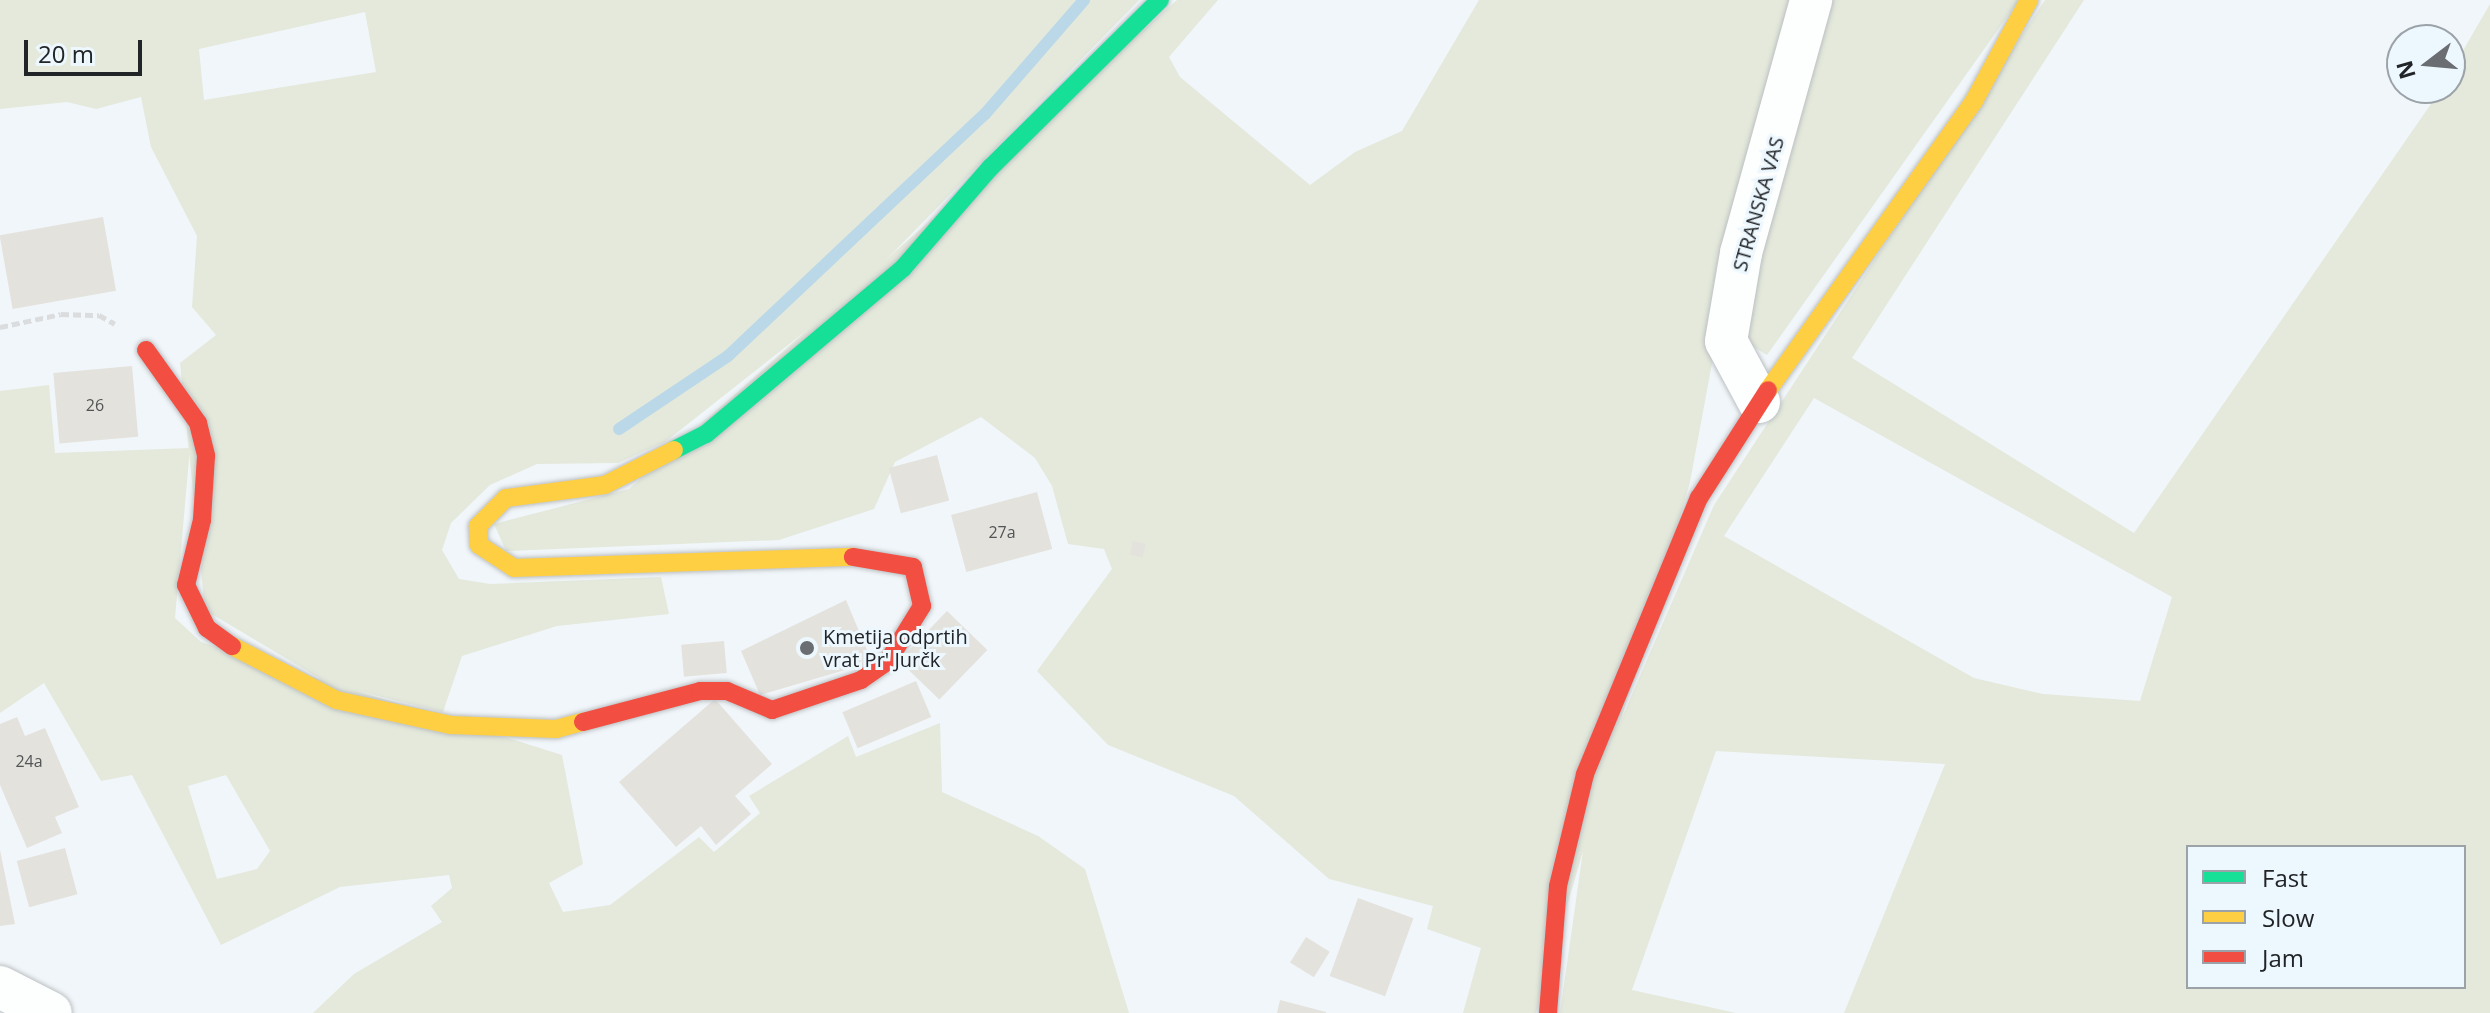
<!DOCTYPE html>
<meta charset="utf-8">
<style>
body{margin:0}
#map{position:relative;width:2490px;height:1013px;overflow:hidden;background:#f1f6fa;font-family:"Open Sans",sans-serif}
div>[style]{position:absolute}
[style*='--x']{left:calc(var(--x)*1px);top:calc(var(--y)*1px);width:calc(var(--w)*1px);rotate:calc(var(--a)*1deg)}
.green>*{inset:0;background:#e4e9db}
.stream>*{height:12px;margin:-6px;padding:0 6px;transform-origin:6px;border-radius:6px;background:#bad8e8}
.building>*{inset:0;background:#e4e2dd;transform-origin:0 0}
.path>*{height:5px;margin-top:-2.5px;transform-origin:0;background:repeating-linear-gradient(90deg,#dbdcdd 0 8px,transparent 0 12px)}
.roads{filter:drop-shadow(0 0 2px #bcc0c2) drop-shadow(0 0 2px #bcc0c2)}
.street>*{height:42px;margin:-21px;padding:0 21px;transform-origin:21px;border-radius:21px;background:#fdfefe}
.fast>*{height:18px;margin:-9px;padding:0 9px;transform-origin:9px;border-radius:9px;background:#16e098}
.slow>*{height:18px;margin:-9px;padding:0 9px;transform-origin:9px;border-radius:9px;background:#ffcf43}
.jam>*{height:18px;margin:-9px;padding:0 9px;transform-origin:9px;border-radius:9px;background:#f24e42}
.dots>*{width:22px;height:22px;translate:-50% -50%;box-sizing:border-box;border:4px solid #edf7fe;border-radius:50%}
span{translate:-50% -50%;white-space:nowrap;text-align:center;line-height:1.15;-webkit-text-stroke:6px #edf7fe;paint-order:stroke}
.number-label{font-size:16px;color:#525455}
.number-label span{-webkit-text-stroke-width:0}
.street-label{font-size:20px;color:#222528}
.poi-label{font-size:20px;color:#222528}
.left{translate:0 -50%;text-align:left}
.legend{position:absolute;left:2186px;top:845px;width:280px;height:144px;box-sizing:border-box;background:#edf7fe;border:2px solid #9ca3a8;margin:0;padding:10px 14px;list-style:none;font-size:24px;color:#222528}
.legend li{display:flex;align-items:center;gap:16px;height:40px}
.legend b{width:40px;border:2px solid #9ca3a8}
.north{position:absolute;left:2386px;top:24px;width:80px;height:80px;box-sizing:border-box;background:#edf7fe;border:2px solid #9ca3a8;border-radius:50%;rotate:254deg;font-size:22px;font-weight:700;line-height:32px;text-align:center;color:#222528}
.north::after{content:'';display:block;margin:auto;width:28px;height:36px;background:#6a6e72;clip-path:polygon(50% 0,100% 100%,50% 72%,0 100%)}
.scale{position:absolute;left:24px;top:40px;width:118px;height:36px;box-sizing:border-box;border:4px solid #222528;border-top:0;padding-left:10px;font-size:24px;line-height:28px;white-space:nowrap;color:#222528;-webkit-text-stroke:6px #edf7fe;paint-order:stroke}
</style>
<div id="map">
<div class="green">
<div style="clip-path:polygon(evenodd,0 0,1139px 0,854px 293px,665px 442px,618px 463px,537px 464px,490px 485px,451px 523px,442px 550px,459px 579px,490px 584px,661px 577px,669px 614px,557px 626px,462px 656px,443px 712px,329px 684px,205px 610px,180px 363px,216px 335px,192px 307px,197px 236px,151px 147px,141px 97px,96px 109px,67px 102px,0 109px,0 0,365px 12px,376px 72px,204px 100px,199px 49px,365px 12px)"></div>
<div style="clip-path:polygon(1177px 0,1218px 0,1169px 57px,1180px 77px,1310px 185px,1355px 152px,1402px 131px,1479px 0,1796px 0,1733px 250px,1690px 482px,1536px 1013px,1463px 1013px,1481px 948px,1427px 929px,1433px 906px,1329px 879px,1234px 796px,1108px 745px,1037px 671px,1112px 569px,1104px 549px,1068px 544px,1052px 486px,1035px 458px,981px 417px,895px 462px,874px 509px,779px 540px,506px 551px,494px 524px,629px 489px)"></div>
<div style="clip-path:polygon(1825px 0,2019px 0,1767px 355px,1745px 342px,1745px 282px)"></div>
<div style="clip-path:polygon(evenodd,2045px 0,2084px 0,1852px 358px,2134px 533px,2442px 88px,2450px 88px,2450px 73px,2490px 4px,2490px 1013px,1844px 1013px,1945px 764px,1716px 751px,1632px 990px,1736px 1013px,1560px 1013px,1592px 787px,1714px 505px,2045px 0,1814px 398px,2172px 597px,2140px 701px,2043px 694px,1974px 678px,1724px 536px,1814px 398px,2045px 0,2188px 847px,2464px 847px,2464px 987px,2188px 987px,2188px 847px)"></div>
<div style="clip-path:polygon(evenodd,49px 385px,55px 453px,190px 448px,175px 618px,201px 642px,562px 755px,583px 864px,549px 883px,563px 912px,610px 905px,699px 837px,714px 852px,760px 813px,749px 796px,848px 736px,856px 757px,940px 723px,942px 792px,1038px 836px,1085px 869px,1129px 1013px,313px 1013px,354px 974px,442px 922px,431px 906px,452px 888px,449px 875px,340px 887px,221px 945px,132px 775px,101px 781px,44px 683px,0 713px,0 391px,49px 385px,226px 775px,270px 851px,257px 869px,217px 879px,188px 786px,226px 775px)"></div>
</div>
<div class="stream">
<div style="--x:619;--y:429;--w:131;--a:-33.8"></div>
<div style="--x:728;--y:356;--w:353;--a:-43.3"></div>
<div style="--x:985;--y:114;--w:151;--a:-49"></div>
</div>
<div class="building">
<div style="left:103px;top:217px;width:75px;height:105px;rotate:80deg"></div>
<div style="left:132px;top:366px;width:71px;height:79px;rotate:85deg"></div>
<div style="left:937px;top:455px;width:47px;height:50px;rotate:75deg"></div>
<div style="left:1037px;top:492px;width:59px;height:89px;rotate:75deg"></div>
<div style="left:1133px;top:541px;width:13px;height:14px;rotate:13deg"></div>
<div style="clip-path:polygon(846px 600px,872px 662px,760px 695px,741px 651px)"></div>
<div style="left:947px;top:611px;width:56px;height:69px;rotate:44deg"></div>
<div style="left:724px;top:641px;width:32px;height:43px;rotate:85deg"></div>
<div style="left:916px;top:681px;width:39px;height:80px;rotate:67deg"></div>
<div style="clip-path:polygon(715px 699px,772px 764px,735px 796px,751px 814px,716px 845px,701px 826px,676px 847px,619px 782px)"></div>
<div style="clip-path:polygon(17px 717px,25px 736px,45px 728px,79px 807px,55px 817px,62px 833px,27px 848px,0 785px,0 724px)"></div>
<div style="left:65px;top:848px;width:48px;height:50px;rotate:75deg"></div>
<div style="clip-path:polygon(0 850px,15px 924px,0 926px)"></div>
<div style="left:1358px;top:898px;width:59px;height:83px;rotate:20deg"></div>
<div style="left:1306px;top:937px;width:28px;height:30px;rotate:32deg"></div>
<div style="clip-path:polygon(1280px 1000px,1326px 1012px,1326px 1013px,1277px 1013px)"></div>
</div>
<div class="path">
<div style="--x:0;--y:327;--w:62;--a:-12"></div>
<div style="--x:61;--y:314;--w:38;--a:2"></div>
<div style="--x:99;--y:315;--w:18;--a:29"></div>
</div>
<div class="roads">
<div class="street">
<div style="--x:1759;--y:402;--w:69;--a:-118.4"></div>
<div style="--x:1726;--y:341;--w:89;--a:-80.3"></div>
<div style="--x:1741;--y:253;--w:263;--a:-74.5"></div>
<div style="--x:0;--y:987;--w:57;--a:27"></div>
</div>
<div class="fast">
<div style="--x:674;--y:450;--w:36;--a:-27"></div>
<div style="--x:706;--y:434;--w:258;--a:-40.1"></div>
<div style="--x:903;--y:268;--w:133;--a:-49"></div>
<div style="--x:990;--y:168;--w:239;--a:-44.7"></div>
</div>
<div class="slow">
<div style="--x:1768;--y:390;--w:355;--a:-54.5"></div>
<div style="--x:1974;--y:101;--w:115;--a:-61.4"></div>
<div style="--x:674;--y:450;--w:77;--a:153.1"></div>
<div style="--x:605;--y:485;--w:100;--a:172.5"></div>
<div style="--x:506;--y:498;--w:40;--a:135"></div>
<div style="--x:478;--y:526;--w:19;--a:87"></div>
<div style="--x:479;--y:545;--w:42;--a:33.3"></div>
<div style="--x:514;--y:568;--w:339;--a:-1.9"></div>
<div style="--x:232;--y:646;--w:117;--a:27.4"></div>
<div style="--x:336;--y:700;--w:118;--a:12.3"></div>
<div style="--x:451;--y:725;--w:105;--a:2.2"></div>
<div style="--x:556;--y:729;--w:28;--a:-15"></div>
</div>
<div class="jam">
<div style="--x:146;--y:350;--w:90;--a:54.5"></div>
<div style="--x:198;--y:423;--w:34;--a:76"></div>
<div style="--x:206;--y:456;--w:64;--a:93.6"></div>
<div style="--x:202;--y:520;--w:67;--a:103.8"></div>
<div style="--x:186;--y:585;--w:48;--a:64"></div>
<div style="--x:207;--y:628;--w:31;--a:36"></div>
<div style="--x:583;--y:722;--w:121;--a:-14.8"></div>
<div style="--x:700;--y:691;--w:27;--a:0"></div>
<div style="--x:727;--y:691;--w:49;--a:22.9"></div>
<div style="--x:772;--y:710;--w:94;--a:-18.6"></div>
<div style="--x:861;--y:680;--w:33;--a:-35"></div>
<div style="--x:888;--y:661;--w:65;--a:-58.3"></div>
<div style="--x:922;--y:606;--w:40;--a:-103"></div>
<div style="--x:913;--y:567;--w:61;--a:-170.5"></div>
<div style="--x:1548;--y:1013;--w:127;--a:-85.5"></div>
<div style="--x:1558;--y:886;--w:115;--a:-76.4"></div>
<div style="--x:1585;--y:774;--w:299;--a:-67.6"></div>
<div style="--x:1699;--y:498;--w:128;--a:-57.4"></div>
</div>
</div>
<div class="dots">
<div style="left:807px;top:648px;background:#6a6e72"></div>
</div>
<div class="number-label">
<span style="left:95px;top:405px">26</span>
<span style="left:1002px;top:532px">27a</span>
<span style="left:29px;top:761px">24a</span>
</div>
<div class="street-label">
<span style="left:1758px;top:204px;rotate:-74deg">STRANSKA VAS</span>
</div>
<div class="poi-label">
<span class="left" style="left:823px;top:648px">Kmetija odprtih<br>vrat Pr' Jurčk</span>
</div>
<ul class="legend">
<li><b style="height:10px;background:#16e098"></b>Fast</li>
<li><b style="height:10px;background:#ffcf43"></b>Slow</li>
<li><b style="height:10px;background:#f24e42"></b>Jam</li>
</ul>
<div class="north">N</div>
<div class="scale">20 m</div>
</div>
